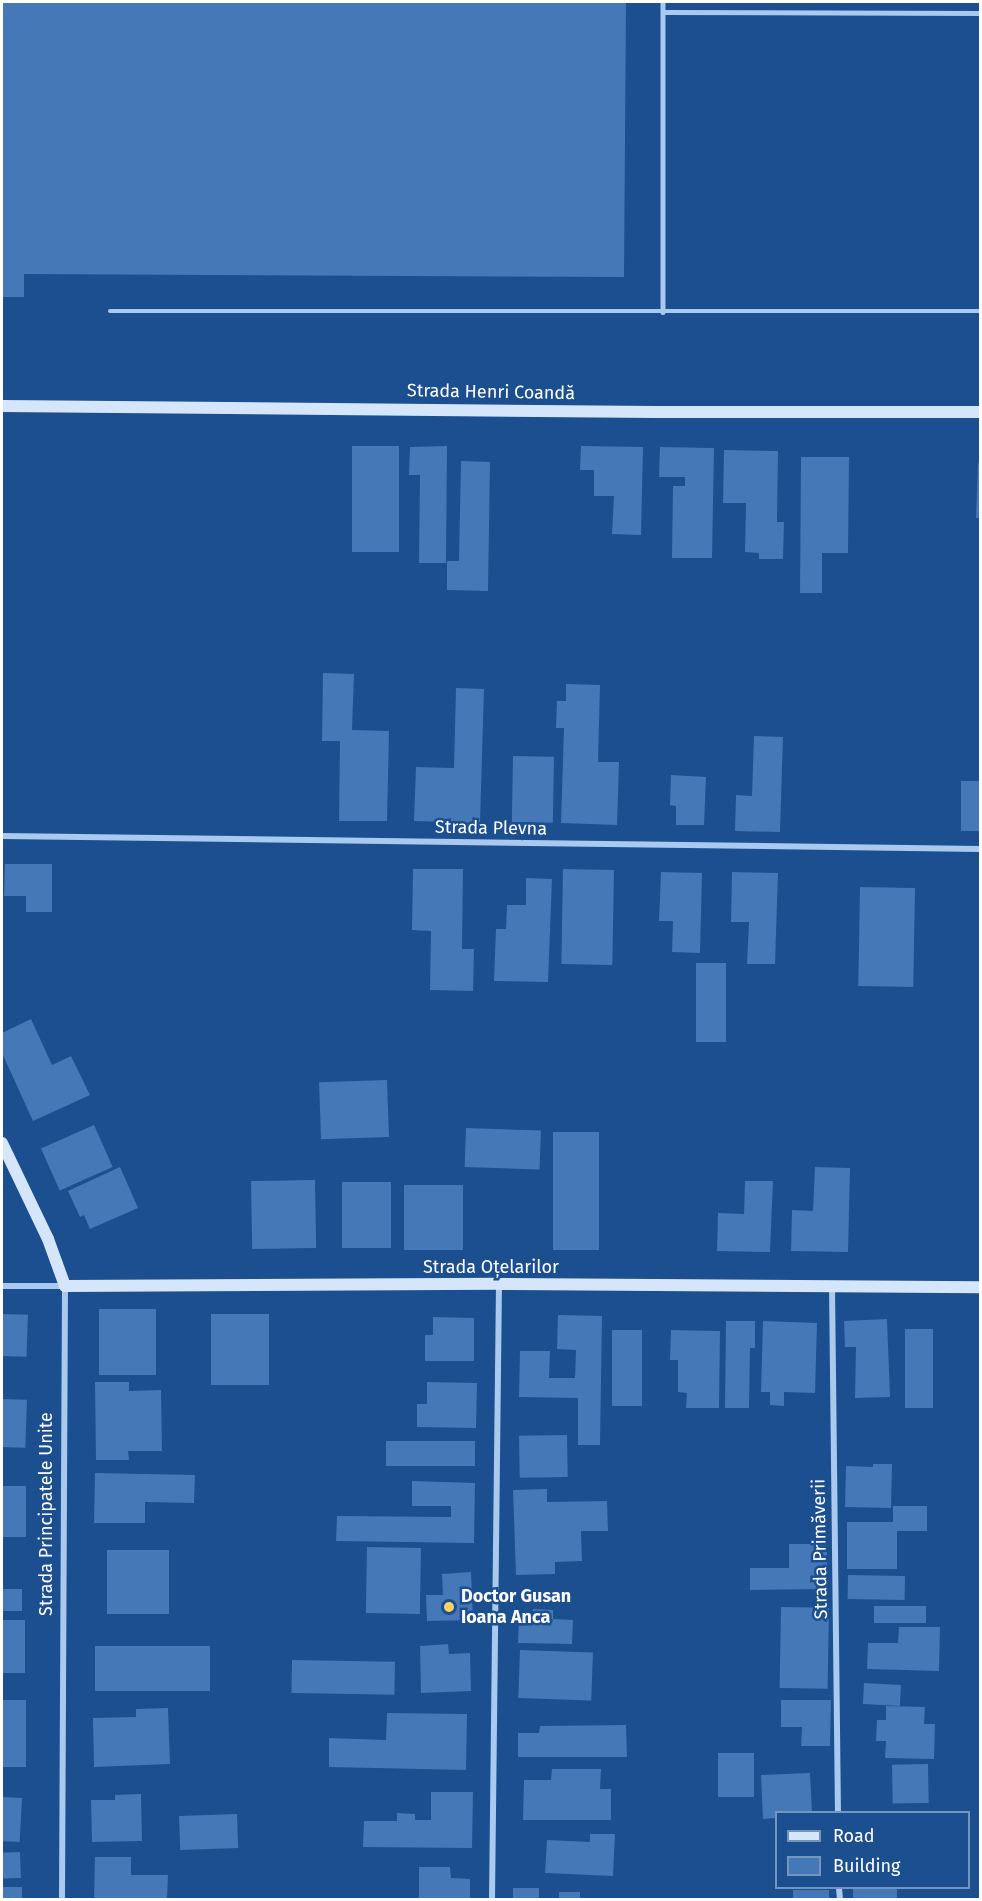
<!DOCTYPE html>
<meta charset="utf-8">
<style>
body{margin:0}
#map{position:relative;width:982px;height:1901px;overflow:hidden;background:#1b4f8f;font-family:"Fira Sans",sans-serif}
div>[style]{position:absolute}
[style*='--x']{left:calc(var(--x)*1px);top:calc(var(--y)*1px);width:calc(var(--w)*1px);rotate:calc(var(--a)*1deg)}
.building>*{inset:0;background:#4478b7;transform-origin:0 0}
.lane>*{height:4.5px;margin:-2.25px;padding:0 2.25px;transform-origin:2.25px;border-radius:2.25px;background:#a9c9ee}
.street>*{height:6px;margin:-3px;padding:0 3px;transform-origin:3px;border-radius:3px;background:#a9c9ee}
.secondary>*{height:12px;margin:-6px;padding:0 6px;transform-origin:6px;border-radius:6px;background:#d6e6fa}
.dots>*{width:16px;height:16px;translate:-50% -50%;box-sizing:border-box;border:3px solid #1b4f8f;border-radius:50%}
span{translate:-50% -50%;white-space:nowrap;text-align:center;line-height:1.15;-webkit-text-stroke:5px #1b4f8f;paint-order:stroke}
.street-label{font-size:18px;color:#fff}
.poi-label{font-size:18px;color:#fff;font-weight:700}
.left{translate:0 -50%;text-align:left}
.frame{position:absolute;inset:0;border:3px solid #fff;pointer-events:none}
.legend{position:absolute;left:775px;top:1811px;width:195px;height:78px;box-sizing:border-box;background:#1b4f8f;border:2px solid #7695bc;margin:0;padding:8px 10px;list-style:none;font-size:18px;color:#fff}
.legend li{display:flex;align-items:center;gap:12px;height:30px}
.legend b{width:30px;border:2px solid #7695bc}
</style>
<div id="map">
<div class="building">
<div style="clip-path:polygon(2px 2px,626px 2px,624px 277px,24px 274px,24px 297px,2px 297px)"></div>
<div style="left:352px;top:446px;width:47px;height:106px"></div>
<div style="clip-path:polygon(447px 446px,446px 563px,419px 563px,420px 475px,409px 475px,410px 447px)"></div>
<div style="clip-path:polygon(581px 446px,643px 447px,641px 535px,612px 534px,614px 496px,594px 496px,594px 470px,580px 470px)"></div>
<div style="clip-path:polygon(660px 447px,714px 448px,712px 558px,672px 558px,673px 486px,685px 486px,685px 477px,659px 477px)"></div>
<div style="clip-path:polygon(724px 450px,778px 451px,777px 522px,784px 522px,783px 559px,759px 559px,759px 553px,745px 552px,746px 503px,723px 503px)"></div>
<div style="clip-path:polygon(801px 457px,849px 457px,848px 553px,822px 553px,822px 593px,800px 593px)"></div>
<div style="clip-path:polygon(461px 461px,490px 462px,488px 591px,447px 590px,447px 561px,459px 561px)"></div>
<div style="clip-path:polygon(978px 463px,980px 463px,980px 518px,976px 518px)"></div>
<div style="clip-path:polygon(323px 673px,354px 674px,352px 730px,389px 731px,387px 821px,339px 821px,340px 741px,322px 741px)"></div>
<div style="clip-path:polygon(566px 684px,600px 685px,598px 762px,619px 762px,617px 825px,561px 823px,564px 728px,556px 728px,557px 701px,566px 701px)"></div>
<div style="clip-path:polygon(456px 688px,484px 689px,480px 823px,414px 821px,416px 767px,454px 768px)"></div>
<div style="clip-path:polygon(754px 736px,783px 737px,780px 832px,735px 831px,736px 795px,752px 796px)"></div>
<div style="left:513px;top:756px;width:41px;height:66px;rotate:1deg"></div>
<div style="clip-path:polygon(671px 775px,706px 777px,704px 825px,676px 825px,676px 806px,670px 805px)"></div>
<div style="left:961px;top:781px;width:19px;height:50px"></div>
<div style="clip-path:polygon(5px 864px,52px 864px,52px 912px,26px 912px,26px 896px,4px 896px)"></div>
<div style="clip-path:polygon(413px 869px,463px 869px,462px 949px,474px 949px,473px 991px,430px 990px,431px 931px,412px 930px)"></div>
<div style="left:563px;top:869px;width:51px;height:95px;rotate:1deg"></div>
<div style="clip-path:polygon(661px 872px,702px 873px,700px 953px,672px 952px,673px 921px,659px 921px)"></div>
<div style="clip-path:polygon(732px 872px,778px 873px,775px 964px,747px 964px,749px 922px,731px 922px)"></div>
<div style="clip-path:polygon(526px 878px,552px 879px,548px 982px,494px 981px,496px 929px,506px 929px,507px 905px,526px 905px)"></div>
<div style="left:860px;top:887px;width:55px;height:99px;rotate:1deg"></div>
<div style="left:696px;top:963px;width:30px;height:79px"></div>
<div style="clip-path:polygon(31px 1019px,52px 1065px,71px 1056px,90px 1095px,33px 1121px,2px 1053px,2px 1033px)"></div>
<div style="left:387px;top:1080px;width:57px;height:68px;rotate:88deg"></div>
<div style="left:94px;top:1125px;width:46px;height:58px;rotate:66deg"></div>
<div style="left:466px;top:1128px;width:75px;height:39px;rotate:2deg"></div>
<div style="left:553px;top:1132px;width:46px;height:118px"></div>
<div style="clip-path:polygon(120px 1167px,138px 1208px,90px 1229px,84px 1215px,80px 1217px,68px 1191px)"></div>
<div style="clip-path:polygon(815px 1167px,850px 1168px,848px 1252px,791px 1251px,792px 1210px,813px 1211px)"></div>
<div style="left:315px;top:1180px;width:68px;height:64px;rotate:89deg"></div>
<div style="clip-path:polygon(745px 1181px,773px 1181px,770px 1252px,717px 1251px,718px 1213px,744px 1214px)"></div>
<div style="left:342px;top:1182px;width:49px;height:66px"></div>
<div style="left:463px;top:1185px;width:65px;height:59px;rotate:90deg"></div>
<div style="left:99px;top:1309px;width:57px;height:66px"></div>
<div style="left:3px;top:1314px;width:25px;height:42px;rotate:2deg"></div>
<div style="left:211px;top:1314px;width:58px;height:71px"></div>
<div style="clip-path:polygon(558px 1315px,602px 1316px,600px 1445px,578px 1445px,578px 1398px,519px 1397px,520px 1351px,550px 1351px,549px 1378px,575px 1378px,576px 1350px,557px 1349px)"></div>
<div style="clip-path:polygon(433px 1317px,474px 1318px,474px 1361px,425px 1361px,425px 1335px,433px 1335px)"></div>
<div style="clip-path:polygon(887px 1319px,890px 1397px,855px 1398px,856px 1347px,845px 1347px,844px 1321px)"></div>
<div style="clip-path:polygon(726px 1321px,755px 1321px,755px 1348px,750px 1348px,749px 1408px,725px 1408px)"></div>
<div style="clip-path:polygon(763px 1321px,817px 1323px,815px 1393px,784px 1392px,784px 1406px,770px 1405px,770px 1392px,761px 1392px)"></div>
<div style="left:905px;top:1329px;width:28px;height:79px"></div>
<div style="left:612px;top:1330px;width:30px;height:76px"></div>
<div style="clip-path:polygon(671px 1330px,720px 1331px,719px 1408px,686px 1408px,687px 1393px,678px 1392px,678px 1360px,670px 1360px)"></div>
<div style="clip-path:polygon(95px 1382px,129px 1382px,129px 1391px,161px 1390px,162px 1451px,128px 1451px,129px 1460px,96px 1460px)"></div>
<div style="clip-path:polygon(427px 1382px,477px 1383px,476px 1428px,417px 1427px,417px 1404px,427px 1404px)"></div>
<div style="left:2px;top:1399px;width:25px;height:48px;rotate:2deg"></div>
<div style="left:567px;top:1435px;width:42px;height:48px;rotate:89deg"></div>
<div style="left:475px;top:1441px;width:25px;height:89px;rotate:90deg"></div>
<div style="clip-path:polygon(873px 1464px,892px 1464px,891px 1508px,845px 1507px,846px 1466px,873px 1467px)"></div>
<div style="clip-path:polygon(95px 1473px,195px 1475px,194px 1503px,145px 1502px,145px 1523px,94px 1523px)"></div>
<div style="clip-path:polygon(412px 1481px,475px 1483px,474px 1543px,336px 1541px,337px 1516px,451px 1517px,451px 1506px,412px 1506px)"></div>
<div style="left:2px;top:1486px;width:24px;height:51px"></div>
<div style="clip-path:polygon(547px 1489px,547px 1502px,607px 1501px,608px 1531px,581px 1531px,582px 1561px,555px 1562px,555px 1574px,516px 1575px,513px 1490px)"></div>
<div style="clip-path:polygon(893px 1506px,927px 1506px,927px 1531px,897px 1531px,897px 1569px,847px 1569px,847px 1522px,893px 1522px)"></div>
<div style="clip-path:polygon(789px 1544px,827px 1544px,827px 1589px,750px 1590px,750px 1568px,789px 1568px)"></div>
<div style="left:367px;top:1547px;width:54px;height:66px;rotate:1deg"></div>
<div style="left:107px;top:1550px;width:62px;height:64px"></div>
<div style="clip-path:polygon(471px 1572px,473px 1620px,427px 1621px,426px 1595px,443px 1595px,442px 1574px)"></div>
<div style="left:848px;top:1575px;width:57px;height:24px;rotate:1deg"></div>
<div style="left:2px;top:1589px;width:20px;height:22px"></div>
<div style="left:926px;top:1606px;width:17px;height:52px;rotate:90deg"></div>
<div style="left:781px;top:1607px;width:48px;height:81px;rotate:1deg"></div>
<div style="clip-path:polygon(533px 1609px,553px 1610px,553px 1619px,573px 1620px,572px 1644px,518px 1643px,519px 1618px,533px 1619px)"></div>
<div style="left:2px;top:1620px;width:23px;height:53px"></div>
<div style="clip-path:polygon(899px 1627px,940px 1627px,939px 1671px,867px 1669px,868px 1643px,898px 1643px)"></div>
<div style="clip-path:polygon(448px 1644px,449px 1654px,470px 1653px,471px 1691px,421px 1693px,420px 1646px)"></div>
<div style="left:95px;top:1646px;width:115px;height:45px"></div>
<div style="left:520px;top:1650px;width:73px;height:48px;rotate:2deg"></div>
<div style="left:292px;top:1660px;width:103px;height:33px;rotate:1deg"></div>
<div style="left:864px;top:1683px;width:37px;height:21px;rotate:3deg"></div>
<div style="left:2px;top:1700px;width:24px;height:67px"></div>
<div style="clip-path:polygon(781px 1700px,831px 1700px,830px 1746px,801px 1746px,802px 1727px,781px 1727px)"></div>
<div style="clip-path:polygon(886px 1706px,925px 1707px,924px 1724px,935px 1724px,934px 1759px,885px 1758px,886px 1741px,876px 1741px,877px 1720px,886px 1720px)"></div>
<div style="clip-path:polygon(168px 1708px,170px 1764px,94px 1767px,93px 1718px,136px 1717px,136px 1709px)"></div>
<div style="clip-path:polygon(387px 1713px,467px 1714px,466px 1770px,329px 1767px,329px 1738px,386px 1740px)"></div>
<div style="clip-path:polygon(626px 1725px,627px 1757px,518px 1757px,518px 1733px,539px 1733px,540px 1726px)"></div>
<div style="left:718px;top:1753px;width:36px;height:44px"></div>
<div style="left:928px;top:1764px;width:39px;height:36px;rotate:89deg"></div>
<div style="clip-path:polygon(552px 1769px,601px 1769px,600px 1789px,611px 1789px,611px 1820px,523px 1820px,524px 1780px,551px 1780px)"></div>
<div style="clip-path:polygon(810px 1773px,812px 1812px,776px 1812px,776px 1818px,763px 1819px,761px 1775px)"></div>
<div style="clip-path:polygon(431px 1792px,473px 1792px,472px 1848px,363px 1847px,364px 1821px,397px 1821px,397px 1813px,415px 1814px,415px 1820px,431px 1820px)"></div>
<div style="clip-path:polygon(141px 1794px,142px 1841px,92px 1842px,91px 1800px,115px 1800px,115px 1795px)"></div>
<div style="left:2px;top:1797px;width:20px;height:44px;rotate:3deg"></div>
<div style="left:237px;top:1814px;width:34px;height:58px;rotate:88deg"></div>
<div style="clip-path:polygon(590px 1834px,615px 1834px,613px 1876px,545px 1873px,547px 1840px,590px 1842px)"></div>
<div style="left:20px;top:1852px;width:26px;height:18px;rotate:88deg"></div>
<div style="clip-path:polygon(95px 1857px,131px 1857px,131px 1875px,168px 1875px,167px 1900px,94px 1900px)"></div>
<div style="clip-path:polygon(419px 1867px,450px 1867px,451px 1878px,470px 1879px,470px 1900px,419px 1900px)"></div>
<div style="left:2px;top:1887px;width:20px;height:13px"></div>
<div style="left:513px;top:1888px;width:26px;height:12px"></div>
<div style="left:853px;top:1888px;width:44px;height:12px"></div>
<div style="left:829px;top:1890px;width:10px;height:36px;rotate:90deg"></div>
<div style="left:580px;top:1892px;width:8px;height:21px;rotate:90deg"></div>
</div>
<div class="lane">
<div style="--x:663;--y:2;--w:310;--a:90"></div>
<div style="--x:663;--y:12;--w:317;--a:0.2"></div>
<div style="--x:110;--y:311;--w:870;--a:0"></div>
</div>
<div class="street">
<div style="--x:2;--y:836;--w:978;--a:0.76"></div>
<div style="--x:2;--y:1286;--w:63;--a:0"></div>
<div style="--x:65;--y:1286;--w:614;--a:90.28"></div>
<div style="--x:832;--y:1286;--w:526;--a:89.35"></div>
<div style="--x:839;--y:1888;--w:12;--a:85"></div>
<div style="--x:492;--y:1900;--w:616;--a:-89.35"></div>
</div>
<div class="secondary">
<div style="--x:2;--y:406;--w:654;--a:0.53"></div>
<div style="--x:656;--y:412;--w:324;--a:0"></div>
<div style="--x:2;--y:1143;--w:106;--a:64.4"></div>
<div style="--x:48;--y:1239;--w:50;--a:70.1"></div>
<div style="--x:65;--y:1286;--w:434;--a:-0.3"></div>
<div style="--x:499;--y:1284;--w:481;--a:0.4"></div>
</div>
<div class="dots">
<div style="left:449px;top:1607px;background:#ffd166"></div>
</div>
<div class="street-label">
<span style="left:491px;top:392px;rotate:1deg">Strada Henri Coandă</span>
<span style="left:491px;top:828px;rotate:1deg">Strada Plevna</span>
<span style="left:491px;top:1267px">Strada Oțelarilor</span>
<span style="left:46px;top:1514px;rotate:-90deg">Strada Principatele Unite</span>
<span style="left:820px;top:1549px;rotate:-91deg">Strada Primăverii</span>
</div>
<div class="poi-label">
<span class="left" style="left:461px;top:1607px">Doctor Gusan<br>Ioana Anca</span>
</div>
<div class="frame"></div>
<ul class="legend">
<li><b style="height:8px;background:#d6e6fa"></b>Road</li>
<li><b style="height:16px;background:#4478b7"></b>Building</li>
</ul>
</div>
